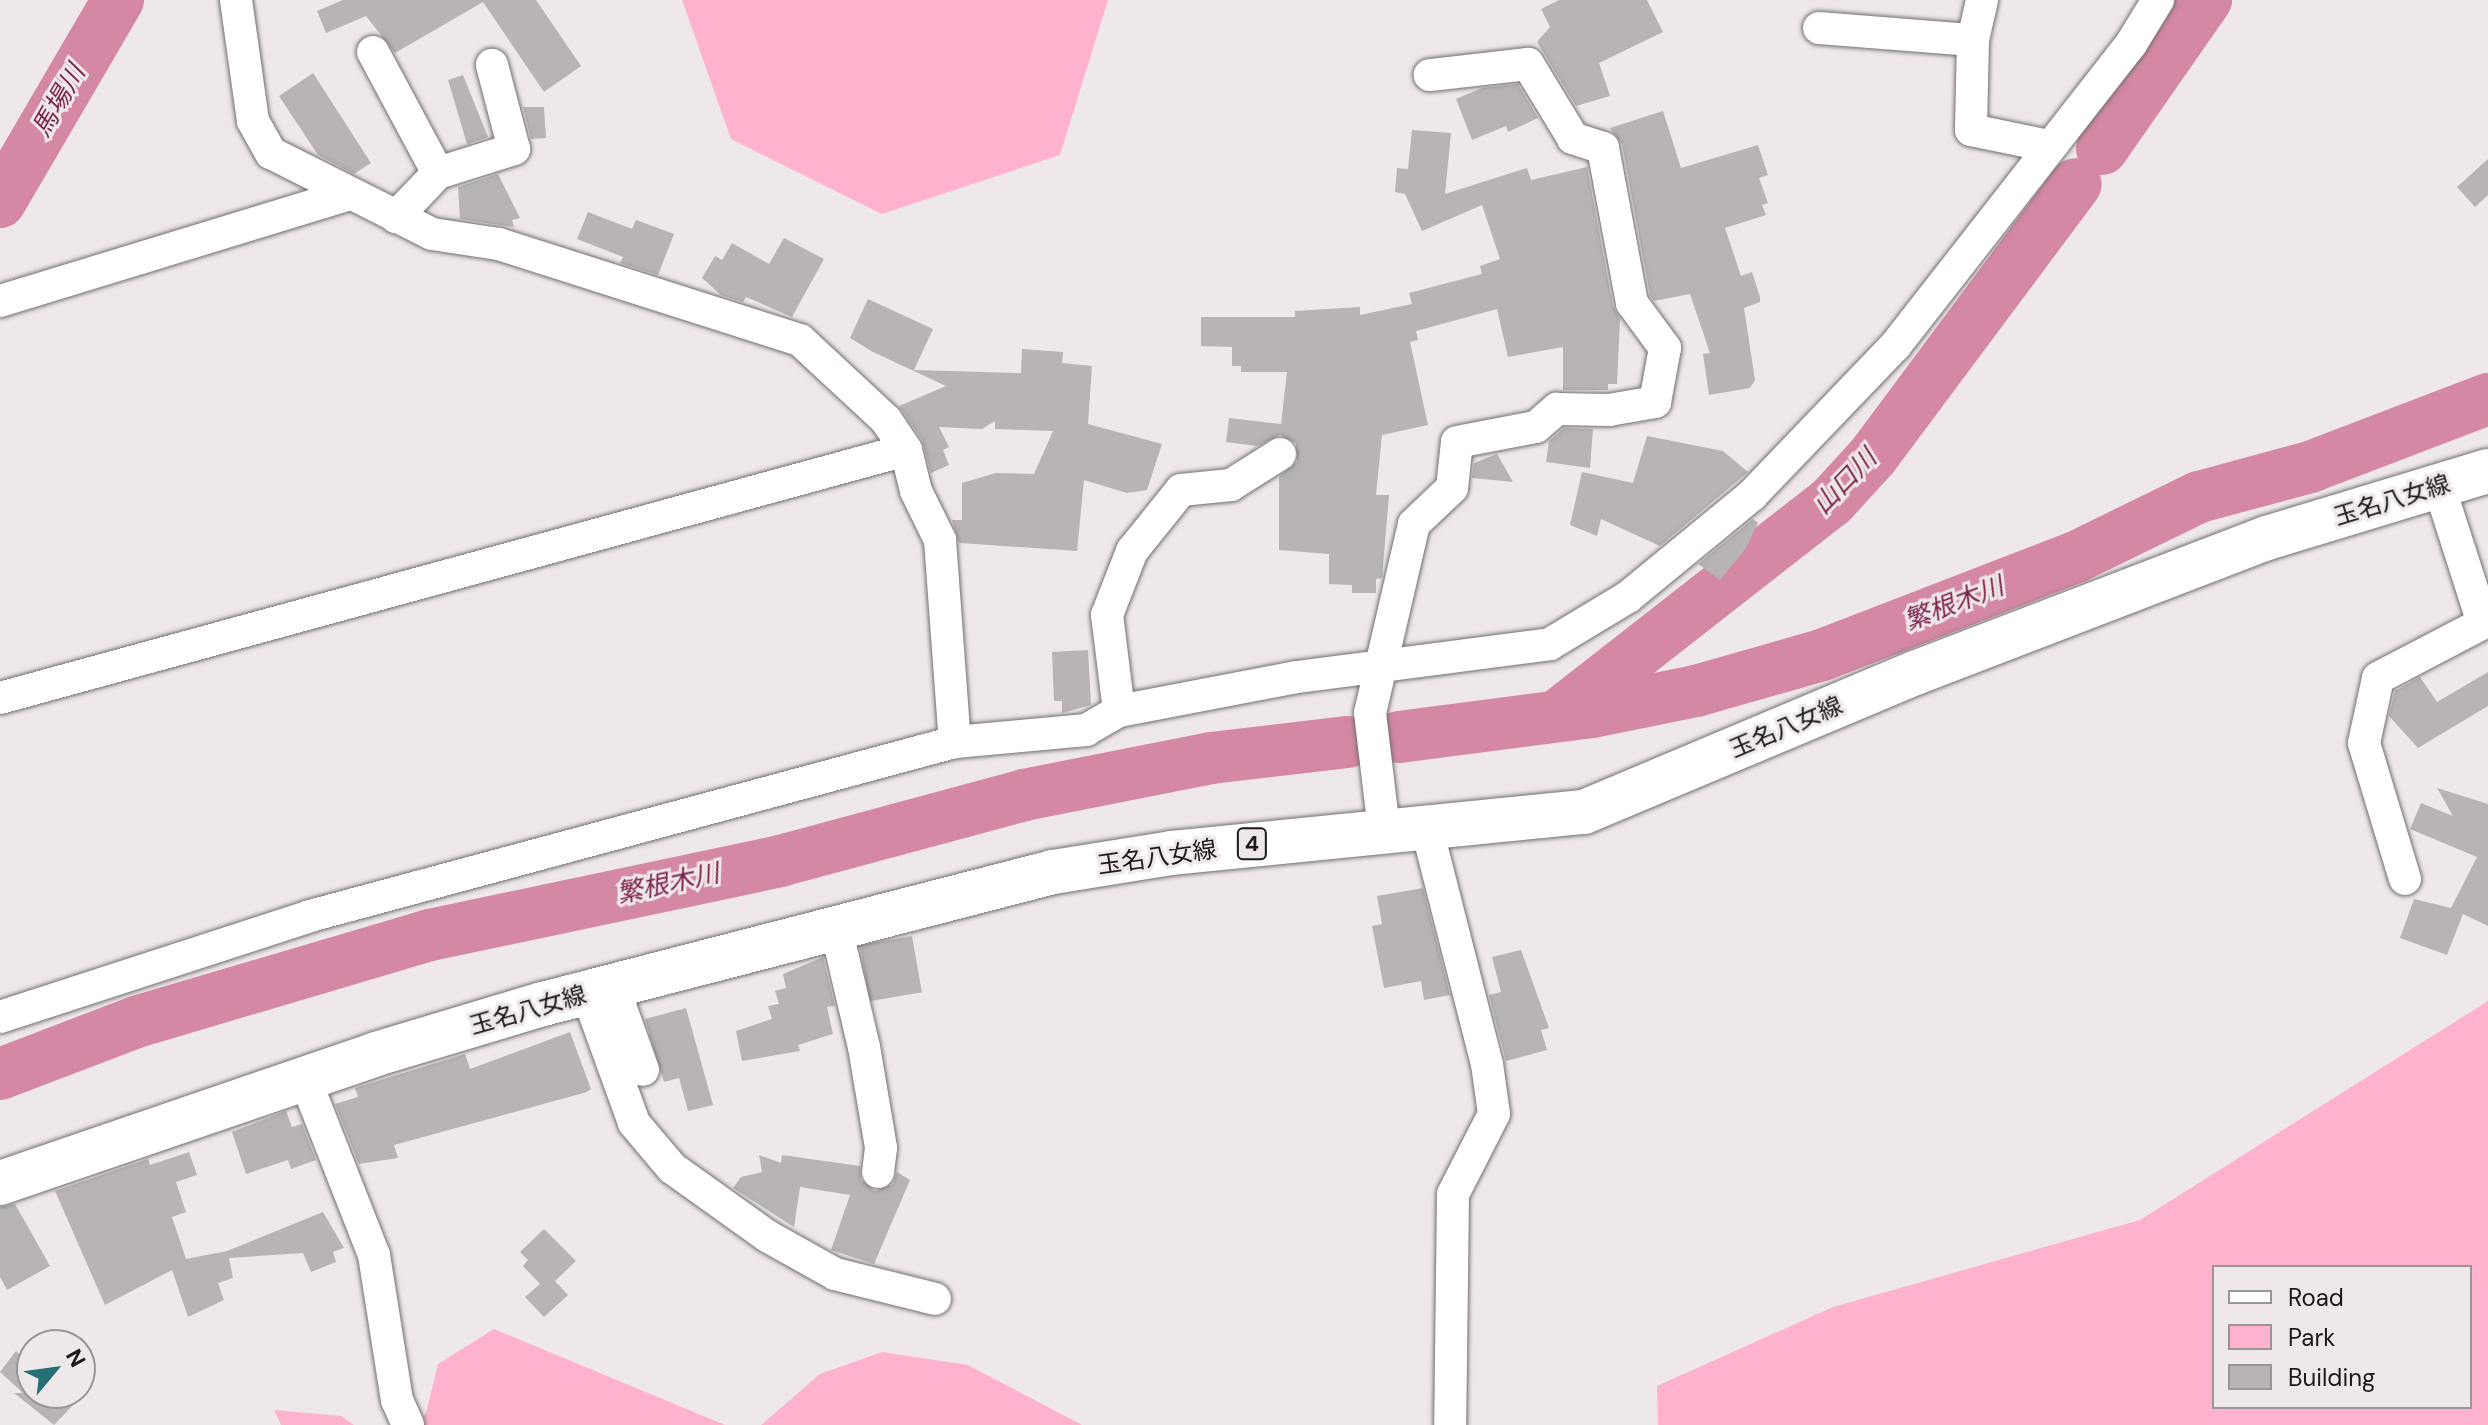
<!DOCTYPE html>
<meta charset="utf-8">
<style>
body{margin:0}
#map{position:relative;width:2488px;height:1425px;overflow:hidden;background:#eee8ea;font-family:"DM Sans","Noto Sans JP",sans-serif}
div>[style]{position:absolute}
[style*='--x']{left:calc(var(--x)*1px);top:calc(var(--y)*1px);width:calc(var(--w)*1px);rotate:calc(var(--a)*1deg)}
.green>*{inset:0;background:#ffb2ce}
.river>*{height:52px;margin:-26px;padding:0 26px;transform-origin:26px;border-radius:26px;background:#d488a5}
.building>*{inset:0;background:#b8b3b4;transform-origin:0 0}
.roads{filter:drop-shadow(0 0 2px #736e70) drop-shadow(0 0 2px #736e70)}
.street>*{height:32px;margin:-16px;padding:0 16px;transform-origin:16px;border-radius:16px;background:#fff}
.primary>*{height:44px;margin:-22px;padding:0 22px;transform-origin:22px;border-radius:22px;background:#fff}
span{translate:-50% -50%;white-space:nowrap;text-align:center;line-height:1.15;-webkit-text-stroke:6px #eee8ea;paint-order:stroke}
.shield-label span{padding:2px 6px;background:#eee8ea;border:2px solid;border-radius:6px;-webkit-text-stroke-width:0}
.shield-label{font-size:22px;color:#1a1819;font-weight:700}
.street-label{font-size:24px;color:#1a1819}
.water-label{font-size:26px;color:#7e254e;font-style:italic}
.legend{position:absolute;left:2212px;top:1265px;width:260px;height:144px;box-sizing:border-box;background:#eee8ea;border:2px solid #999596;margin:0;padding:10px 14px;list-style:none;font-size:24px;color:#1a1819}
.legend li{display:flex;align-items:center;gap:16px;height:40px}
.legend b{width:40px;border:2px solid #999596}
.north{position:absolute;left:16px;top:1329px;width:80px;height:80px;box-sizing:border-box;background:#eee8ea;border:2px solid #999596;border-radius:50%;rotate:61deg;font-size:22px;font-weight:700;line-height:32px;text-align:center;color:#1a1819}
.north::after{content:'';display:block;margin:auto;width:28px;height:36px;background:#256f77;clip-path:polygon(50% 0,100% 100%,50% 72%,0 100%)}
</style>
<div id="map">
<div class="green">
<div style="clip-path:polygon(682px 0,1108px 0,1060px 155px,882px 214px,731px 139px)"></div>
<div style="clip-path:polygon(evenodd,2488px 1001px,2488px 1425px,1658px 1425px,1657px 1386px,1833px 1307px,2140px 1220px,2488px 1001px,2470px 1267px,2470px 1407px,2214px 1407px,2214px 1267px,2470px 1267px)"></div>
<div style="clip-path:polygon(494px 1329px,725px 1425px,415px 1425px,426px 1413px,438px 1364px)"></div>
<div style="clip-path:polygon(882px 1352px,968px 1365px,1082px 1425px,761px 1425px,820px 1374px)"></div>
<div style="clip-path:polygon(274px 1410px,341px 1416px,354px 1425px,281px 1425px)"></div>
</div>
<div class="river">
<div style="--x:2102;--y:149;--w:182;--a:-55.1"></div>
<div style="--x:0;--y:202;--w:234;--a:-59.7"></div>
<div style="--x:1558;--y:715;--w:346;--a:-38"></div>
<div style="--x:1831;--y:502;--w:62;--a:-47.6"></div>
<div style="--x:1873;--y:456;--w:339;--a:-53.3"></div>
<div style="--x:1399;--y:737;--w:195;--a:-7.4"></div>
<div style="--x:1592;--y:712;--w:106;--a:-11.4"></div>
<div style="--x:1696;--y:691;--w:131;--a:-15.9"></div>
<div style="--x:1822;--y:655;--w:272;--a:-21.1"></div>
<div style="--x:2076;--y:557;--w:137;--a:-26"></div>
<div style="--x:2199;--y:497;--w:115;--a:-15.1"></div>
<div style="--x:2310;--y:467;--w:191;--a:-20.9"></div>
<div style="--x:0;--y:1074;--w:146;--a:-20.9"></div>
<div style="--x:136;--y:1022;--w:307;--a:-16.5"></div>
<div style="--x:430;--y:935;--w:358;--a:-11.9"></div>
<div style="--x:780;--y:861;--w:253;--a:-15.1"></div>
<div style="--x:1024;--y:795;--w:191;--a:-11.2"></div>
<div style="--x:1211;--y:758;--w:138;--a:-6.7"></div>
</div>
<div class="building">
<div style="clip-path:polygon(343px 0,536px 0,581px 66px,544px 92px,483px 2px,395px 53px,366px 16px,326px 33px,317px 11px)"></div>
<div style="clip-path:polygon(1559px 0,1647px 0,1663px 32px,1599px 63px,1610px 96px,1576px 106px,1537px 42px,1550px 27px,1541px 9px)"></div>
<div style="clip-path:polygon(313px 73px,371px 163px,354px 174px,318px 155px,279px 96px)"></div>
<div style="clip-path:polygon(463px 75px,488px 137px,467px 144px,448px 80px)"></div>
<div style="clip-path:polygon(1518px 84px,1538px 118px,1508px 132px,1506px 126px,1472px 140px,1456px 99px,1482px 88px)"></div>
<div style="clip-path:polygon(523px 107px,544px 107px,546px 138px,531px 139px)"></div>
<div style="clip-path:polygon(1663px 111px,1681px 168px,1758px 145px,1768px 175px,1759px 178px,1768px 203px,1762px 205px,1766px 215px,1725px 228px,1741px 276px,1752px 272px,1760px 297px,1760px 302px,1744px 308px,1755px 380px,1750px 388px,1709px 395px,1703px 354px,1710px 353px,1690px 294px,1654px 301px,1650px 295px,1622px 144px,1610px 128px)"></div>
<div style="clip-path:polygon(1412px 130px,1451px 133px,1445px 194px,1527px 168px,1531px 180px,1587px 167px,1613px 306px,1620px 319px,1617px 384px,1608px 384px,1608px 390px,1563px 390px,1563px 347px,1508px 357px,1497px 309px,1416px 331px,1418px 340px,1410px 342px,1428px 425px,1382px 435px,1376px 495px,1389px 495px,1382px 578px,1376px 579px,1376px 593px,1352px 593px,1352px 585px,1329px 584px,1329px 554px,1279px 550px,1279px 477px,1297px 462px,1296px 443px,1280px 435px,1257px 446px,1226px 442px,1229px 418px,1281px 424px,1287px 372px,1241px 372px,1241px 366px,1232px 366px,1232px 347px,1201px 346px,1201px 317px,1295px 317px,1295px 311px,1360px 307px,1360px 315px,1412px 304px,1409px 293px,1482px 274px,1480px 266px,1500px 259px,1482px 205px,1422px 231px,1405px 194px,1395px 192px,1397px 168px,1408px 169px)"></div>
<div style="clip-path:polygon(2488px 159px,2488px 195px,2475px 207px,2457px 187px)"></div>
<div style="clip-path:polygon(498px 174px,520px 218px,512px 220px,514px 227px,460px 219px,458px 187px)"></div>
<div style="clip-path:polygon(588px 212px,632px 229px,636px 220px,674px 234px,658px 275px,620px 263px,623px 257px,577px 239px)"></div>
<div style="clip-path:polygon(784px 238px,824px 259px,792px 317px,746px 297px,743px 302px,721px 295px,702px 278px,715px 256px,722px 260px,732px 243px,769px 264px)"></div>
<div style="clip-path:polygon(868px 299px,933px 329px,914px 370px,1021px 373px,1022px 349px,1063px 352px,1062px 363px,1092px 366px,1088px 424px,1162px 444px,1147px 490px,1127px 493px,1084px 480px,1077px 551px,959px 543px,952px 520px,962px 520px,962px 483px,996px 473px,1034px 474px,1053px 431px,995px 429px,995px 421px,982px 429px,939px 427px,949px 447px,943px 450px,949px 465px,931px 473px,922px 440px,899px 406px,946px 386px,873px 352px,850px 338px)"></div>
<div style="clip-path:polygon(1564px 428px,1593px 429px,1590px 468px,1546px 462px,1549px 441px)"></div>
<div style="clip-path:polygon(1647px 436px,1723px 451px,1748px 472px,1660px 546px,1601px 519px,1597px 536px,1570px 525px,1582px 472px,1633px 483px)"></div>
<div style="clip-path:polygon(1497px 454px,1513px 482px,1472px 478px,1474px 463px)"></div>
<div style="clip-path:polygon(1753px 519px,1758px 523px,1746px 548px,1720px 580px,1698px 564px)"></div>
<div style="clip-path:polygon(1088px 650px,1091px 705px,1062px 713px,1062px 701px,1054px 701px,1052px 652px)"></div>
<div style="clip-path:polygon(2488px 672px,2488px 706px,2418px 748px,2389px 716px,2395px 691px,2420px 677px,2437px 702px)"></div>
<div style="clip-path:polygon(2437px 788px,2488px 804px,2488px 926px,2463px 914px,2447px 955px,2400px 938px,2414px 899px,2451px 908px,2477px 857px,2410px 829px,2421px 803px,2453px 816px)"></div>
<div style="clip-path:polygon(1423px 888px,1450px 995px,1424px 1000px,1421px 981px,1384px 988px,1372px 926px,1382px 924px,1377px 896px)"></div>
<div style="left:912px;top:936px;width:57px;height:53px;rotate:80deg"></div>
<div style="clip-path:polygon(1521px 950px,1549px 1028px,1541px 1030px,1547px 1050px,1506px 1061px,1489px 995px,1501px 992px,1492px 957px)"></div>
<div style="clip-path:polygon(823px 957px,835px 1006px,827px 1007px,833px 1034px,798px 1045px,800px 1051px,742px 1061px,736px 1031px,772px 1019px,768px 1006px,779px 1004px,775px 991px,786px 988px,783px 974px)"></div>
<div style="clip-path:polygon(686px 1008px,713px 1105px,688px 1111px,679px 1078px,664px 1082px,645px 1019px)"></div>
<div style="clip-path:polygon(570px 1032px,591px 1089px,587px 1092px,394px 1145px,398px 1158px,359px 1164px,335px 1104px,358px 1097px,355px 1088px,465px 1054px,470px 1069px)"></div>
<div style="clip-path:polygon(286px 1111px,292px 1127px,302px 1124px,316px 1160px,291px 1169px,288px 1160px,246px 1174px,232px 1132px)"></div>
<div style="clip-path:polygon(189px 1152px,197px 1175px,176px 1182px,186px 1212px,172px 1217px,186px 1259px,227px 1251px,323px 1212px,344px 1248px,333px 1252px,336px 1262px,311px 1272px,303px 1253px,229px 1258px,233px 1278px,218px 1283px,224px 1300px,188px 1317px,172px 1270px,105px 1305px,55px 1191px,148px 1159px,150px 1165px)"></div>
<div style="clip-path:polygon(759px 1155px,781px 1163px,782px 1155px,860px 1166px,861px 1180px,875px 1191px,893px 1184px,897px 1172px,910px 1180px,874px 1264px,831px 1250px,850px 1195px,800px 1187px,794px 1227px,733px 1188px,741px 1177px,762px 1172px)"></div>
<div style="clip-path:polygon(15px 1204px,50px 1266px,7px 1290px,0 1277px,0 1207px)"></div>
<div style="clip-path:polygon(544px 1229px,576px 1261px,555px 1281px,568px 1295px,544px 1317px,525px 1297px,540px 1284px,523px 1266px,528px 1260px,520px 1252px)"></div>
<div style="clip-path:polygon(16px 1351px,32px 1366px,32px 1393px,62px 1393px,73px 1405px,54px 1425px,14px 1393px,23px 1393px,0 1372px)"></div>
</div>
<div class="roads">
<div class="street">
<div style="--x:236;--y:0;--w:122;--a:82"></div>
<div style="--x:253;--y:121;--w:37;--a:61"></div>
<div style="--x:271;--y:153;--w:180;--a:26.7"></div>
<div style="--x:432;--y:234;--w:68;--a:8.5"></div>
<div style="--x:499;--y:244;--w:316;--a:17.7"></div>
<div style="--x:800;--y:340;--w:117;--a:42.9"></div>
<div style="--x:886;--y:420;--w:36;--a:56"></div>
<div style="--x:906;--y:450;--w:42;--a:76.3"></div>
<div style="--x:916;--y:491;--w:55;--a:63.9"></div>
<div style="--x:940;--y:540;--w:203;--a:85.8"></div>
<div style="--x:1819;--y:28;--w:154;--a:4.5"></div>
<div style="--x:1973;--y:40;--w:90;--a:91.3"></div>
<div style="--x:1971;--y:130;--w:80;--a:11.6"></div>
<div style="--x:1973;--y:40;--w:41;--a:-77.3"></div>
<div style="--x:373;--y:52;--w:137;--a:61.8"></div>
<div style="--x:438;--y:173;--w:61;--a:133.7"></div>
<div style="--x:438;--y:173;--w:80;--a:-17.5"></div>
<div style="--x:514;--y:149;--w:87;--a:-104.7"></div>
<div style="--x:0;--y:301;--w:363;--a:-17"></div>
<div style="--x:0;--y:698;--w:939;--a:-15.31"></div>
<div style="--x:1119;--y:711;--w:97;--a:-97.1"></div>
<div style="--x:1107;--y:615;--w:69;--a:-68.7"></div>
<div style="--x:1132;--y:551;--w:78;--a:-51.2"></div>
<div style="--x:1181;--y:490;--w:50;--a:-5.7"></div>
<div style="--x:1231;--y:485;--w:58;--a:-32.3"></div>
<div style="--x:1426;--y:825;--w:247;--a:75.7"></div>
<div style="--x:1487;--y:1064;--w:50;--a:82"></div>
<div style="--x:1494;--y:1114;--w:90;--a:117.1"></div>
<div style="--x:1453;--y:1194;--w:231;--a:90.7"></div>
<div style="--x:1384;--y:830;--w:118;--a:-96.8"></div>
<div style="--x:1370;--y:713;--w:194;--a:-76.9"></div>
<div style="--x:1414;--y:524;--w:52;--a:-43.5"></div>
<div style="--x:1452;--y:488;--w:46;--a:-83.8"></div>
<div style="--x:1457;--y:442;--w:80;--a:-10.8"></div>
<div style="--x:1536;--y:427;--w:28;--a:-41"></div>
<div style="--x:1557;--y:409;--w:52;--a:1.1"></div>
<div style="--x:1609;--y:410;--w:47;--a:-9.9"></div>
<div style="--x:1655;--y:402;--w:55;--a:-79.5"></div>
<div style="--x:1665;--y:348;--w:56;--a:-126.3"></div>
<div style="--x:1632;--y:303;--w:158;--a:-100.6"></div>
<div style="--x:1603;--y:148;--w:32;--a:-162"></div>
<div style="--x:1573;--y:138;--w:87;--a:-121.3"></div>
<div style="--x:1528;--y:64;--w:99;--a:173.6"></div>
<div style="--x:2405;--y:879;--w:142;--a:-106.8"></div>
<div style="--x:2364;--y:743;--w:66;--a:-77.8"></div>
<div style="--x:2378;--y:678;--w:119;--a:-27.6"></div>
<div style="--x:2483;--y:623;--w:144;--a:-107.8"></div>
<div style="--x:836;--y:928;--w:122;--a:76.8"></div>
<div style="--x:864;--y:1047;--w:102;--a:80.4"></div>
<div style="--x:881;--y:1148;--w:24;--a:97"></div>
<div style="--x:613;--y:986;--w:89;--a:70.3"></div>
<div style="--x:587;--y:993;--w:138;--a:70.1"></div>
<div style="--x:634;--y:1123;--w:59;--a:49.8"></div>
<div style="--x:672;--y:1168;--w:117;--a:35.6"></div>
<div style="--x:767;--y:1236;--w:78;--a:29.2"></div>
<div style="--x:835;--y:1274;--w:103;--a:14"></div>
<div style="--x:0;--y:1017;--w:326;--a:-18"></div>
<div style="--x:310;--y:916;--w:668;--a:-15.1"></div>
<div style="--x:955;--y:742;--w:132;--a:-5.2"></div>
<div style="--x:1086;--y:730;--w:38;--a:-30"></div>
<div style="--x:1119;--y:711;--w:181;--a:-10.8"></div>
<div style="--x:1297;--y:677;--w:255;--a:-7.4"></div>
<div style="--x:1550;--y:644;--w:91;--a:-31.1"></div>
<div style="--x:1628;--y:597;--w:161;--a:-39.4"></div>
<div style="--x:1752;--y:495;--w:207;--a:-46.2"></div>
<div style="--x:1895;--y:346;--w:383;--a:-52"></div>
<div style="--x:2131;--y:44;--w:52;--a:-58.5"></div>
<div style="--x:305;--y:1079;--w:189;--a:68.6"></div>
<div style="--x:374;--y:1255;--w:147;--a:81"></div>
<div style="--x:397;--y:1400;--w:27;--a:66"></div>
</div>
<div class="primary">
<div style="--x:0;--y:1183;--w:398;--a:-18.9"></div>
<div style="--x:376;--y:1054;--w:174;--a:-16.7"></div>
<div style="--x:543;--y:1004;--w:527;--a:-14.51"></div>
<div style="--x:1053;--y:872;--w:121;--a:-9.1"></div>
<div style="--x:1172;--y:853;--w:414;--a:-5.7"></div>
<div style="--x:1584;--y:812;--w:359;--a:-22.8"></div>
<div style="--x:1915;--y:673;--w:377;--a:-21"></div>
<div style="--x:2267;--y:538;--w:231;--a:-16.9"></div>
</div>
</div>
<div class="shield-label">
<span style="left:1252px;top:844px">4</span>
</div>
<div class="street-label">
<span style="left:2392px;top:500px;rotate:-17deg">玉名八女線</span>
<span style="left:1786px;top:727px;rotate:-23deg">玉名八女線</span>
<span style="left:1157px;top:857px;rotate:-8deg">玉名八女線</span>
<span style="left:528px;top:1010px;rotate:-16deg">玉名八女線</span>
</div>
<div class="water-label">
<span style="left:59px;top:101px;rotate:-60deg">馬場川</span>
<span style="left:1845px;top:482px;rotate:-46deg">山口川</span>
<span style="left:1954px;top:604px;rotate:-21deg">繁根木川</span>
<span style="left:668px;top:884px;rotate:-12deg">繁根木川</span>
</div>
<ul class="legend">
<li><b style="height:10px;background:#fff"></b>Road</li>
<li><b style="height:22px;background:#ffb2ce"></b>Park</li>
<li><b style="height:22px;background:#b8b3b4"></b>Building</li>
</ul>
<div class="north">N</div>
</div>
